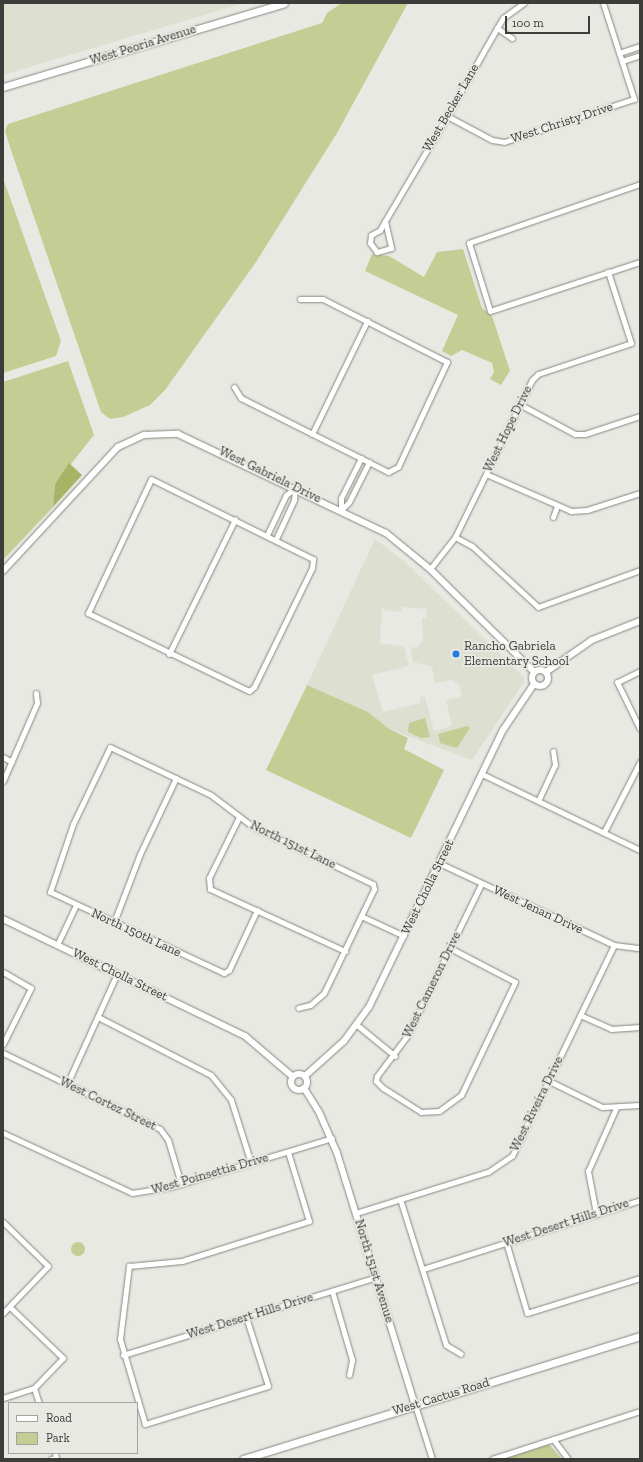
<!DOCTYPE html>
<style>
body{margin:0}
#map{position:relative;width:643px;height:1462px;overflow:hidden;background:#e8e9e2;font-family:"Zilla Slab",serif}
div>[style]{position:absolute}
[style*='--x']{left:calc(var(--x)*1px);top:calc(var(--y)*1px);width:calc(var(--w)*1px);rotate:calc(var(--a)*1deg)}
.built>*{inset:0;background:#dde0d1}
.green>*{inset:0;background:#c3cd94}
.round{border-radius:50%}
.forest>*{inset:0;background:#a8b465}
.roads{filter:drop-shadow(0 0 1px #868781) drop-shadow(0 0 1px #868781)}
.minor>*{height:5px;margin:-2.5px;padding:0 2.5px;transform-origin:2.5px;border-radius:2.5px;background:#fff}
.tertiary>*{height:6px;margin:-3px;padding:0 3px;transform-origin:3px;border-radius:3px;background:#fff}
.tertiary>.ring{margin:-3px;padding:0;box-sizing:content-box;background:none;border:6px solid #fff;border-radius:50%}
.secondary>*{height:7px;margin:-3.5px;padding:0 3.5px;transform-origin:3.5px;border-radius:3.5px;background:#fff}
.dots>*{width:11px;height:11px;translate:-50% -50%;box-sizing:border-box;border:2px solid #e8e9e2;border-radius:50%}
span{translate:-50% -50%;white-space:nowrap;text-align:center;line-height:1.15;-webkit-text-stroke:3.5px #e8e9e2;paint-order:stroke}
.street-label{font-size:13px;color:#3c3d3a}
.poi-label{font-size:13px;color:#3c3d3a}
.left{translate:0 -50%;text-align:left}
.frame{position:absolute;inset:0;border:4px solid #3c3d3a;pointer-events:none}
.legend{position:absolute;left:8px;top:1402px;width:130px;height:52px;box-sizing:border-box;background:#e8e9e2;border:1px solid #a3a49f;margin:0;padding:5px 7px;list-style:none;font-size:12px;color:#3c3d3a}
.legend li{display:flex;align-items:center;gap:8px;height:20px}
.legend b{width:20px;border:1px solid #a3a49f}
.scale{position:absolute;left:505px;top:16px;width:85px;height:18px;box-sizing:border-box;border:2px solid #3c3d3a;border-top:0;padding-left:5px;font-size:12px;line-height:14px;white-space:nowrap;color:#3c3d3a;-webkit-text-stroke:3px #e8e9e2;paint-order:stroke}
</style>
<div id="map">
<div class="built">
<div style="clip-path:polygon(3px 3px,244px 3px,3px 75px)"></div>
<div style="clip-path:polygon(evenodd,375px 539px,404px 561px,523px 676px,524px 682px,472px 760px,389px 729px,368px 712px,307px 685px,375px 539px,382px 606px,384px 610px,401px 612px,402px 607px,427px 609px,426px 618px,422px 618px,423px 640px,417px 648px,410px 647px,413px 662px,432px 667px,435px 683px,452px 680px,459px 684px,462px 696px,446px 700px,452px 726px,434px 731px,425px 697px,421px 696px,420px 703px,383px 712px,372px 675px,409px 666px,404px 647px,380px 643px,382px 606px)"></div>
</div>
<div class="green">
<div style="clip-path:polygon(342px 3px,408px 3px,337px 133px,256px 262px,165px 390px,150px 405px,123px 417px,110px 419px,101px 412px,11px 150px,5px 131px,8px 124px,322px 23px,327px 13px)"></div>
<div style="clip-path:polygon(3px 178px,61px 341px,56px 356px,3px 373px)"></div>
<div style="clip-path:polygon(463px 249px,482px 308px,492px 316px,510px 371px,501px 385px,490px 379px,494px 372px,492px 363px,462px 350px,451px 356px,442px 351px,458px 315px,365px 271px,372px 254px,389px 256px,424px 277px,437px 252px)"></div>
<div style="clip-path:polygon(68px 361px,94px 435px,55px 484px,53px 507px,3px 560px,3px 382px)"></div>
<div style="clip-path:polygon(307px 685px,368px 712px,389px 729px,408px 738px,404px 749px,444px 770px,411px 838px,266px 770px)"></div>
<div style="clip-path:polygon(425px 718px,430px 737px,421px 738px,408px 732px,409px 723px)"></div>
<div style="clip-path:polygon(467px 726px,470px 728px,457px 748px,440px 743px,438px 734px)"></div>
<div class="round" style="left:71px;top:1242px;width:14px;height:14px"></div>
<div style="clip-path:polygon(549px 1444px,562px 1459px,503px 1459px,547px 1445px)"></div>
</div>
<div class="forest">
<div style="clip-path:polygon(69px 463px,82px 475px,53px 507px,55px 484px)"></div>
</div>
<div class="roads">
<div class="minor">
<div style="--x:497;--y:28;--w:18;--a:34"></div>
<div style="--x:619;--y:53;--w:22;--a:-18"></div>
<div style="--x:622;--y:61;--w:19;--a:-18"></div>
<div style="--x:447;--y:116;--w:51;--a:28.1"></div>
<div style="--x:492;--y:140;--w:12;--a:9"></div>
<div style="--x:504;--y:142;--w:137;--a:-18.3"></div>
<div style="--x:634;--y:99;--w:101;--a:-107.9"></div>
<div style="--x:640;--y:184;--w:181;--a:161"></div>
<div style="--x:469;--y:243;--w:71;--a:72.8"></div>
<div style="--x:490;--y:311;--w:158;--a:-18.1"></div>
<div style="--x:385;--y:221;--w:28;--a:77"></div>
<div style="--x:391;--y:248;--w:15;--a:164"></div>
<div style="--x:377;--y:252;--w:11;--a:-128"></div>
<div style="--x:370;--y:243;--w:8;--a:-83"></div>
<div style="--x:371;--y:235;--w:10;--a:-29"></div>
<div style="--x:380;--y:230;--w:10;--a:-61"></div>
<div style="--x:385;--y:221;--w:122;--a:-59.4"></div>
<div style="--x:447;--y:116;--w:101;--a:-60.4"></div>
<div style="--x:497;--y:28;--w:12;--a:-59"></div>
<div style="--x:503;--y:18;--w:26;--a:-36"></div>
<div style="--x:234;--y:387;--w:13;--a:58"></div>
<div style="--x:241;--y:398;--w:165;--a:26.7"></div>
<div style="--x:388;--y:472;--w:11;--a:-27"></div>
<div style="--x:398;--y:467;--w:116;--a:-65"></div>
<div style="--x:447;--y:362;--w:139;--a:-153.1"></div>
<div style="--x:323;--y:299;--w:23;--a:180"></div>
<div style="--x:519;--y:404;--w:64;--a:28.2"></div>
<div style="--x:575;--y:434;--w:10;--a:0"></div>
<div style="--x:585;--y:434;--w:58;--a:-18.1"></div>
<div style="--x:312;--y:434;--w:126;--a:-64"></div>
<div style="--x:486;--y:474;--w:93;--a:23.5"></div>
<div style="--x:571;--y:511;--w:16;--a:-4"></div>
<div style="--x:587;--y:510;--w:56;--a:-17.8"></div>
<div style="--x:151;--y:479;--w:181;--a:26.3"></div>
<div style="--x:313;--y:559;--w:9;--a:96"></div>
<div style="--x:312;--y:568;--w:132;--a:116"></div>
<div style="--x:254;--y:687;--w:6;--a:141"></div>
<div style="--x:249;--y:691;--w:179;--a:-154.2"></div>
<div style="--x:88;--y:613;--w:148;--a:-64.8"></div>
<div style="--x:341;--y:510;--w:12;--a:-90"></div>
<div style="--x:341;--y:498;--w:45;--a:-63.4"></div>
<div style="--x:341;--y:510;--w:11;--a:-45"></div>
<div style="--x:349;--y:502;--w:45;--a:-63.4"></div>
<div style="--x:553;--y:517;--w:12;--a:-70"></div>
<div style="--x:267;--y:535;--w:44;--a:-64.6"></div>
<div style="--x:286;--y:495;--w:11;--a:-38"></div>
<div style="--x:455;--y:537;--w:19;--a:28"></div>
<div style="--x:472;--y:546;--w:90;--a:42.7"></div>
<div style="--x:538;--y:607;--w:109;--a:-19.9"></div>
<div style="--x:276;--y:539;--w:43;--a:-65.2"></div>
<div style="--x:294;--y:500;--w:12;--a:-85"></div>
<div style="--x:430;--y:569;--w:41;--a:-52"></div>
<div style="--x:455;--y:537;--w:175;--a:-63.9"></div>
<div style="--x:532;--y:380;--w:8;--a:-45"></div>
<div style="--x:538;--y:374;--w:98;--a:-18.4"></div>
<div style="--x:631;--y:343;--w:75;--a:-107.9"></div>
<div style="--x:169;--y:654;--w:150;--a:-63.9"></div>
<div style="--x:640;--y:671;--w:25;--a:154"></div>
<div style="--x:617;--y:682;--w:52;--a:63.9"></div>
<div style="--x:3;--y:757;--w:10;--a:29"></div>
<div style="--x:482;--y:774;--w:175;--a:25.7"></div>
<div style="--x:3;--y:781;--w:85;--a:-66.4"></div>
<div style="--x:37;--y:703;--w:10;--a:-96"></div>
<div style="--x:539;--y:799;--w:38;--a:-65"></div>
<div style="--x:555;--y:765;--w:14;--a:-98"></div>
<div style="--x:239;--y:817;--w:68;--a:116.2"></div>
<div style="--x:209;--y:878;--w:11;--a:85"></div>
<div style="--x:210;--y:889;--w:149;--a:24.7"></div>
<div style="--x:604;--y:832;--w:79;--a:-62.8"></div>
<div style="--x:439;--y:863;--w:193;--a:25.1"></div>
<div style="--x:614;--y:945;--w:26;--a:7"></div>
<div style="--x:257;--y:910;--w:66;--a:115"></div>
<div style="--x:229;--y:970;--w:6;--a:149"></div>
<div style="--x:224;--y:973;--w:192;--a:-155"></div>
<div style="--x:50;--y:892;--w:72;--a:-71.3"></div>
<div style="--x:73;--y:824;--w:85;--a:-64.3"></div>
<div style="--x:110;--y:747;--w:112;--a:25.4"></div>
<div style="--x:211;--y:795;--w:51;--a:37.1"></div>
<div style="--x:252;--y:826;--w:134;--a:25.6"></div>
<div style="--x:373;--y:884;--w:5;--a:79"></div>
<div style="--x:374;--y:889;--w:115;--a:115.7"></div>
<div style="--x:324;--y:993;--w:18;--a:139"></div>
<div style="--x:310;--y:1005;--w:12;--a:166"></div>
<div style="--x:361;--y:916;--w:47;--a:24.9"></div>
<div style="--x:114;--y:922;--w:73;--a:-69.1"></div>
<div style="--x:140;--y:854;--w:84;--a:-64.7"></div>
<div style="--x:57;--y:945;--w:44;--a:-64.6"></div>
<div style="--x:450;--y:948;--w:73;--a:27.6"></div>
<div style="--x:515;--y:982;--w:125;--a:115.5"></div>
<div style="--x:461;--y:1095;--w:27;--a:144"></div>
<div style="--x:439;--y:1111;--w:18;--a:177"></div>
<div style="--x:421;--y:1112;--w:45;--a:-147.7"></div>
<div style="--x:383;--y:1088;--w:10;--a:-135"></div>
<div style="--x:376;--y:1081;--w:5;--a:-79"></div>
<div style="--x:377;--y:1076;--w:50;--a:-53.1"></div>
<div style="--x:407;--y:1036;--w:169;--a:-64"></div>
<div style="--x:3;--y:972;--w:32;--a:30"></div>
<div style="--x:31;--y:988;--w:63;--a:116.6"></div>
<div style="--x:580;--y:1015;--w:34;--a:24"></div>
<div style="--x:611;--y:1029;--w:29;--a:-4"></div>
<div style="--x:98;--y:1017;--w:127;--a:27.2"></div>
<div style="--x:211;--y:1075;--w:32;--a:51"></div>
<div style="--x:231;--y:1100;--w:66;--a:72.4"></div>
<div style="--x:357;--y:1025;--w:49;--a:39.2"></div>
<div style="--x:3;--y:1053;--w:174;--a:25.8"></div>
<div style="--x:160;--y:1129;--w:14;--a:54"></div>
<div style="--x:168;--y:1140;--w:46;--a:73.5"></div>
<div style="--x:549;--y:1081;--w:59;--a:26.1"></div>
<div style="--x:602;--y:1107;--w:38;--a:-3"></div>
<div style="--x:67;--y:1084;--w:121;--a:-65.6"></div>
<div style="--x:3;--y:1133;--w:142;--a:24.9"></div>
<div style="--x:132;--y:1193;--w:38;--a:-9"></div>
<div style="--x:170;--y:1187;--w:169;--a:-16.8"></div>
<div style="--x:400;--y:1199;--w:153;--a:72.5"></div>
<div style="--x:446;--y:1345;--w:17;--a:31"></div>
<div style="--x:356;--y:1213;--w:138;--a:-17.3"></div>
<div style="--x:488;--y:1172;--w:29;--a:-34"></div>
<div style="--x:512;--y:1156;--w:234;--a:-64.2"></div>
<div style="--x:596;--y:1213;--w:43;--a:-100.8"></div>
<div style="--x:588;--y:1171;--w:69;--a:-66"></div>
<div style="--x:3;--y:1222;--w:63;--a:44.4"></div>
<div style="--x:48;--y:1266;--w:65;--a:133.8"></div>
<div style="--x:506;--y:1242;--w:74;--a:73.5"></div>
<div style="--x:527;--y:1313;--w:118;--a:-17.2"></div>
<div style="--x:423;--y:1269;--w:228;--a:-17.6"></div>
<div style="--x:332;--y:1291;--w:72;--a:73.8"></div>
<div style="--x:352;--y:1360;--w:15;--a:101"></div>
<div style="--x:246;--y:1317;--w:72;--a:72.3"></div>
<div style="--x:268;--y:1386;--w:129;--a:162.8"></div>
<div style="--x:145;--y:1424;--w:89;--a:-106.4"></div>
<div style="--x:120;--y:1339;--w:74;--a:-83"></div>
<div style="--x:129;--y:1266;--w:53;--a:-5.4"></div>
<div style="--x:182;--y:1261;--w:133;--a:-17.5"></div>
<div style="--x:309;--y:1221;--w:72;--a:-106.9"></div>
<div style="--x:123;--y:1355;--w:265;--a:-17.1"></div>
<div style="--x:34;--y:1388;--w:16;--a:72"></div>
<div style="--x:3;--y:1398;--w:33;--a:-18"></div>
<div style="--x:34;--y:1388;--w:42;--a:-46"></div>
<div style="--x:63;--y:1358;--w:74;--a:-136.1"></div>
<div style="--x:415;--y:1405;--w:57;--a:72.5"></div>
<div style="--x:553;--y:1439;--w:25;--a:53"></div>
<div style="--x:51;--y:1459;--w:5;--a:-11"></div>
<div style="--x:56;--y:1458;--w:5;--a:-101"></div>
<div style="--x:492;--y:1459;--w:156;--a:-18"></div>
</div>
<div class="tertiary">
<div style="--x:3;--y:571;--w:169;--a:-47.2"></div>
<div style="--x:118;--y:447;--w:29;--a:-25"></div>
<div style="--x:144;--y:435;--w:34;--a:-2"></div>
<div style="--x:178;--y:434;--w:230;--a:25.5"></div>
<div style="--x:386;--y:533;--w:57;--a:39.3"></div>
<div style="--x:430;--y:569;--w:146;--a:44.7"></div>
<div class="ring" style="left:532px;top:670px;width:10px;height:10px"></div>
<div style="--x:546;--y:672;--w:56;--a:-34.8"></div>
<div style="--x:592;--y:640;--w:52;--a:-21.6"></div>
<div style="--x:3;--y:919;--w:269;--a:25.8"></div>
<div style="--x:245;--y:1036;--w:62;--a:40.4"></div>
<div class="ring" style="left:291px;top:1074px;width:10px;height:10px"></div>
<div style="--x:305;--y:1076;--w:52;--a:-41.9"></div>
<div style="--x:344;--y:1041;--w:42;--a:-53.7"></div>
<div style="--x:369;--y:1007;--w:308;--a:-64.2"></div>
<div style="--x:503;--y:730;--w:55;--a:-56"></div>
<div style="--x:304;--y:1088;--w:28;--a:58"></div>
<div style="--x:319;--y:1112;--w:45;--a:66.3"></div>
<div style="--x:337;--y:1153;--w:264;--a:72.8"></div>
</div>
<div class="secondary">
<div style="--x:3;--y:87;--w:293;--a:-16.6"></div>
<div style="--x:243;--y:1459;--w:416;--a:-17.2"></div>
</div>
</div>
<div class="dots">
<div style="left:456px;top:654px;background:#217be5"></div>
</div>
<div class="street-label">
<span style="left:143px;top:45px;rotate:-17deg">West Peoria Avenue</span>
<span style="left:451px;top:108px;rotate:-60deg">West Becker Lane</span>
<span style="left:562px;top:123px;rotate:-18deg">West Christy Drive</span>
<span style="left:508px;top:429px;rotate:-64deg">West Hope Drive</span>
<span style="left:270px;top:475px;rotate:26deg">West Gabriela Drive</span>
<span style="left:293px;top:845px;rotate:26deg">North 151st Lane</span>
<span style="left:428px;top:887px;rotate:-64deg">West Cholla Street</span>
<span style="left:538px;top:910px;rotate:25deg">West Jenan Drive</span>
<span style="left:136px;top:933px;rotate:25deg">North 150th Lane</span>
<span style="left:120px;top:975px;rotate:26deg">West Cholla Street</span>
<span style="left:432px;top:985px;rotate:-64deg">West Cameron Drive</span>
<span style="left:108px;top:1104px;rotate:26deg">West Cortez Street</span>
<span style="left:537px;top:1104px;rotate:-64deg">West Riveira Drive</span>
<span style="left:210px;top:1174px;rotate:-16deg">West Poinsettia Drive</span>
<span style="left:566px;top:1223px;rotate:-18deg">West Desert Hills Drive</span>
<span style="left:374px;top:1271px;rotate:73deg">North 151st Avenue</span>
<span style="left:250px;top:1316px;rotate:-17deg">West Desert Hills Drive</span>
<span style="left:441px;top:1397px;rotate:-17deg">West Cactus Road</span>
</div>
<div class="poi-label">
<span class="left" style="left:464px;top:654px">Rancho Gabriela<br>Elementary School</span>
</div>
<div class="frame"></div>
<ul class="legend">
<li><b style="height:5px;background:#fff"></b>Road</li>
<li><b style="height:11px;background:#c3cd94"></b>Park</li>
</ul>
<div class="scale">100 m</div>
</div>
